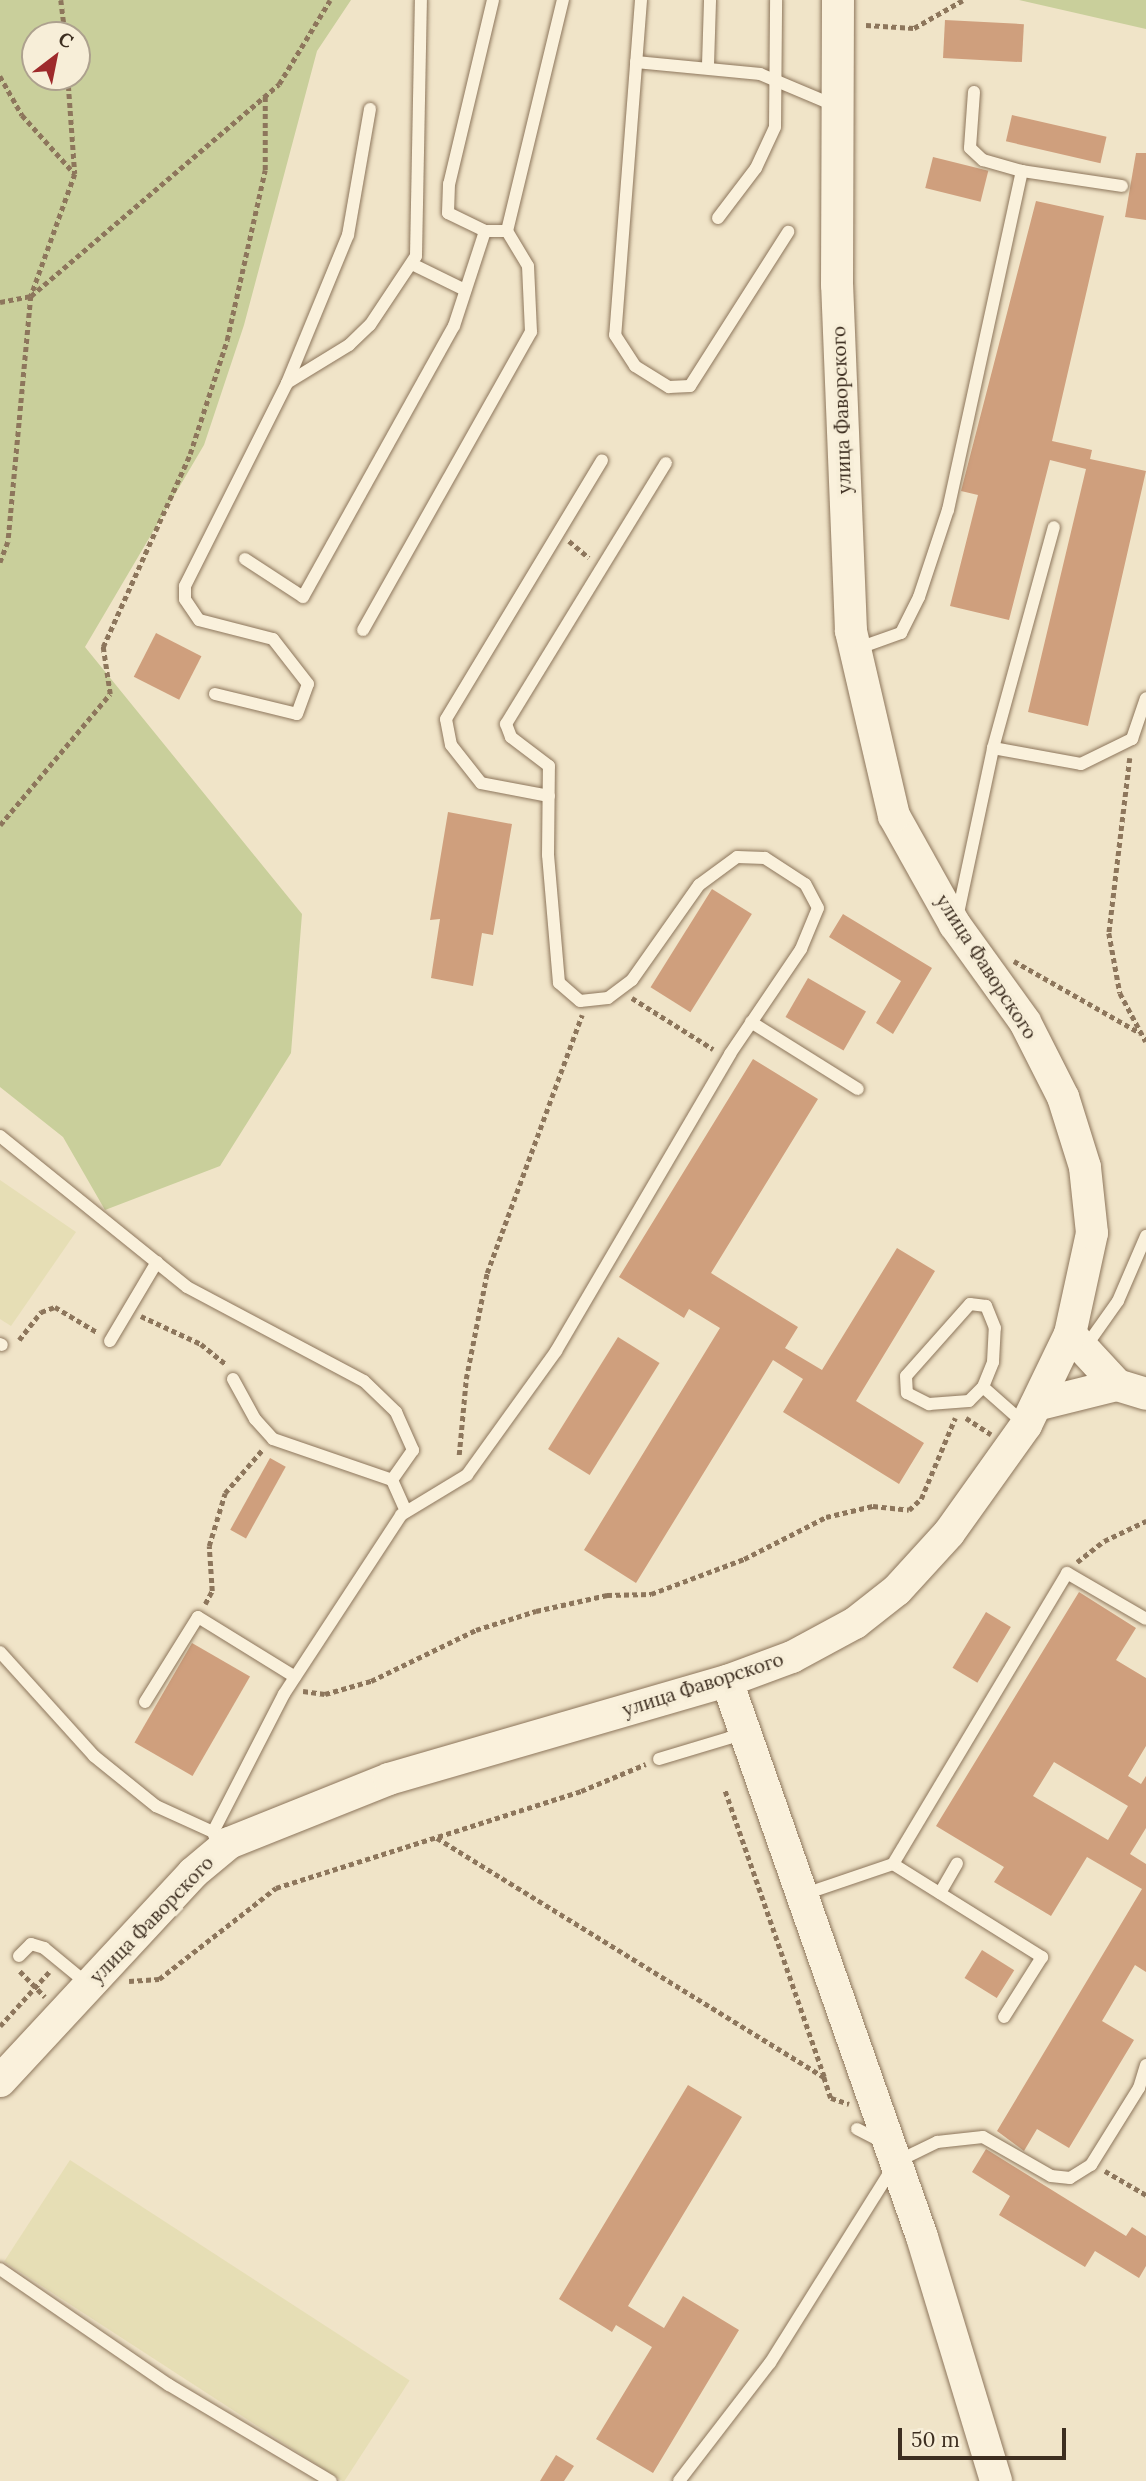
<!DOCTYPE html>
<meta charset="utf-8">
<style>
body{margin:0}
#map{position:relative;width:1146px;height:2481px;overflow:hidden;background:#f0e4c8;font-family:Lora,serif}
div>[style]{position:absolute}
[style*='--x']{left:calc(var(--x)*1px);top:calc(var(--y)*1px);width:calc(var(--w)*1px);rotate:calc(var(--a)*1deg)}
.farmland>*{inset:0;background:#e6deb5;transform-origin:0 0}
.green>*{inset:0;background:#c9cf9b}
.building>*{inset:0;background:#cf9f7d;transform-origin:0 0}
.path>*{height:4.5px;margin-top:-2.25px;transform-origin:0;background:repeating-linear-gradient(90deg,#8d765c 0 5px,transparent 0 8.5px)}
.roads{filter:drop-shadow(0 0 2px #8d765c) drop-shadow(0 0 2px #8d765c)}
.service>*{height:12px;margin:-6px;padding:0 6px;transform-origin:6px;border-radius:6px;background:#faf1dc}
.tertiary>*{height:32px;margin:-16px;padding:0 16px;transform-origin:16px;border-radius:16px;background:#faf1dc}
span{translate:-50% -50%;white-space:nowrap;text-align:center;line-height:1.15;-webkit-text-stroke:7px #f7eed8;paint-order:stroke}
.street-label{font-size:19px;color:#3d2e20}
.north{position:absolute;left:21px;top:21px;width:70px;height:70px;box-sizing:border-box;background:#f7eed8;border:2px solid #ada18e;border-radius:50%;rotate:32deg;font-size:19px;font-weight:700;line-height:28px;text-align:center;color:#3d2e20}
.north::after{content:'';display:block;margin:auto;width:24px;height:32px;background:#9e2a2b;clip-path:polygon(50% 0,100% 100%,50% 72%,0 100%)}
.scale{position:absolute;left:898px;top:2428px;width:168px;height:32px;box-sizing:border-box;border:4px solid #3d2e20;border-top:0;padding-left:9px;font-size:21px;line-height:24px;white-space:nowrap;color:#3d2e20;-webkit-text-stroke:5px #f7eed8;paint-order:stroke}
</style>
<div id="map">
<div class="farmland">
<div style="clip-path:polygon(0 1180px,76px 1232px,11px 1326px,0 1319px)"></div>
<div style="left:70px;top:2160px;width:405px;height:121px;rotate:33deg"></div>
</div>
<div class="green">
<div style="clip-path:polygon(evenodd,0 0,351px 0,317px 51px,244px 325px,204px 445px,85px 647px,302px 914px,291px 1053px,220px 1166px,105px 1210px,63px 1137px,0 1087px,0 0,35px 35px,77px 35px,77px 77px,35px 77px,35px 35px)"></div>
<div style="clip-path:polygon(1019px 0,1146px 0,1146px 29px)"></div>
</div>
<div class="building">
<div style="left:945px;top:20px;width:79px;height:38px;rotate:3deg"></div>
<div style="left:1012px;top:115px;width:97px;height:27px;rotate:13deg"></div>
<div style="clip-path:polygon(1136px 153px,1146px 153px,1146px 220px,1125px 217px)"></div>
<div style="left:933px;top:157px;width:57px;height:32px;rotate:14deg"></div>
<div style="clip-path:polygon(1036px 201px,1104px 216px,1052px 441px,1092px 450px,1090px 459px,1146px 471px,1088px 726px,1028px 712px,1086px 469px,1050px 460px,1009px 620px,950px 606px,978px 495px,961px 491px)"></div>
<div style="left:156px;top:633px;width:51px;height:49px;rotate:27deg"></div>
<div style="clip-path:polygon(448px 812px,512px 824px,493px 935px,482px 933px,473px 986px,431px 978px,440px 919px,430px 920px)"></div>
<div style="left:712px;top:889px;width:47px;height:116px;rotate:32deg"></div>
<div style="clip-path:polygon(843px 914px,932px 968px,893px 1034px,876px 1023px,901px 981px,829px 937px)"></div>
<div style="left:808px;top:978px;width:67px;height:45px;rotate:30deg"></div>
<div style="clip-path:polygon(753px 1059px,818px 1099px,711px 1273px,798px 1327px,785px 1348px,822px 1370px,897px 1248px,935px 1271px,856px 1401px,924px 1443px,899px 1484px,783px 1412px,803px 1379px,773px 1360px,636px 1583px,584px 1550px,720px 1328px,689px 1309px,684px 1318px,619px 1277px)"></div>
<div style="left:618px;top:1337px;width:49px;height:132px;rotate:32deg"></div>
<div style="left:270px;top:1458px;width:18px;height:82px;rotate:29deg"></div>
<div style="clip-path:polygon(evenodd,1079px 1592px,1136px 1628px,1116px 1660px,1146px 1678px,1146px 1746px,1128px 1776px,1141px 1784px,1146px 1776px,1146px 1828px,1130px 1854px,1146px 1864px,1146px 1972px,1135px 1965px,1102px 2021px,1134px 2040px,1069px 2148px,1037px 2129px,1024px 2151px,997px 2131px,1142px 1889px,1087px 1857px,1051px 1916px,994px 1882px,1004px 1867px,936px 1826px,1079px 1592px,1054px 1762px,1128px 1806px,1108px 1840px,1033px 1796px,1054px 1762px)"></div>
<div style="left:986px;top:1612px;width:29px;height:65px;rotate:31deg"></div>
<div style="left:192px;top:1643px;width:67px;height:115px;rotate:30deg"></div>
<div style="left:982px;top:1950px;width:38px;height:33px;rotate:32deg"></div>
<div style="clip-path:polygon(688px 2085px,742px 2117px,628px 2306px,664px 2328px,683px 2296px,739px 2330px,653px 2473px,596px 2439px,652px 2347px,616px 2325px,612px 2332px,559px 2299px)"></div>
<div style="clip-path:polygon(986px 2149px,1126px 2236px,1132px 2227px,1146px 2236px,1146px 2266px,1139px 2278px,1095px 2251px,1085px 2267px,999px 2215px,1010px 2196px,972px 2172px)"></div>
<div style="clip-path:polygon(556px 2455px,574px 2466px,564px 2481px,540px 2481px)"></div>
</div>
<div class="path">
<div style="--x:61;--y:0;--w:35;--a:83"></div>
<div style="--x:866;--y:25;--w:48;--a:3.6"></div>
<div style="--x:914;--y:28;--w:56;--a:-29.7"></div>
<div style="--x:0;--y:76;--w:45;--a:60.6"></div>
<div style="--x:22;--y:115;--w:79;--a:48.1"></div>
<div style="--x:68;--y:77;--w:97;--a:85.9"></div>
<div style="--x:75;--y:174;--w:130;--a:109.8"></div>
<div style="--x:31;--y:296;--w:326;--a:-40.5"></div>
<div style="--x:279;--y:84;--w:98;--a:-58.7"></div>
<div style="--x:0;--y:302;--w:32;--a:-11"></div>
<div style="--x:31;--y:296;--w:247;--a:95.3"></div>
<div style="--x:8;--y:542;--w:22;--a:111"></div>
<div style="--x:569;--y:541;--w:26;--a:40"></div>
<div style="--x:1130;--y:758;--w:176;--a:96.8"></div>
<div style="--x:1109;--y:933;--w:61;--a:79.6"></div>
<div style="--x:1120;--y:993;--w:55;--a:62"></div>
<div style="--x:0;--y:825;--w:171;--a:-50"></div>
<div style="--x:110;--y:694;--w:48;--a:-98.5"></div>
<div style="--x:103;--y:647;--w:212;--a:-65.7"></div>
<div style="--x:190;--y:454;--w:120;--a:-72"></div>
<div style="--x:227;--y:340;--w:174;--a:-77.4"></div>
<div style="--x:265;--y:170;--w:74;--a:-90"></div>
<div style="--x:1014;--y:961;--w:145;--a:29.7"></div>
<div style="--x:632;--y:998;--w:96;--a:32.2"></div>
<div style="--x:141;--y:1316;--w:66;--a:25"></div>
<div style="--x:201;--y:1344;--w:33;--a:39"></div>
<div style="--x:19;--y:1340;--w:36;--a:-52"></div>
<div style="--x:41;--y:1312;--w:15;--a:-20"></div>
<div style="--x:55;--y:1307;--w:49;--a:30.8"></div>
<div style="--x:966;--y:1418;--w:30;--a:33"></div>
<div style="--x:459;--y:1455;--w:76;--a:-84.7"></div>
<div style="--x:466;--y:1379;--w:108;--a:-78.8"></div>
<div style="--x:487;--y:1273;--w:275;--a:-69.8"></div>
<div style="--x:1077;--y:1562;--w:34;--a:-38"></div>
<div style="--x:1104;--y:1541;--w:47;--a:-25.5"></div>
<div style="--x:205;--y:1604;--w:15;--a:-62"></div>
<div style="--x:212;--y:1591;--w:45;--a:-93.8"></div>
<div style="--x:209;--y:1546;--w:55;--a:-73.2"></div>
<div style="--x:225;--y:1493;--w:58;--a:-49.2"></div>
<div style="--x:303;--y:1691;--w:22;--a:8"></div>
<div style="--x:325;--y:1694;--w:48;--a:-15.8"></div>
<div style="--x:371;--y:1681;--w:117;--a:-25.9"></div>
<div style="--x:476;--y:1630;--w:63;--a:-17.6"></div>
<div style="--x:536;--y:1611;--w:73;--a:-12.7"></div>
<div style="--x:607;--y:1595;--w:44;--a:-1.3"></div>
<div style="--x:651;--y:1594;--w:99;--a:-20.6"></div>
<div style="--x:744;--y:1559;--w:92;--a:-27.1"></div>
<div style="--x:826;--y:1517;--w:48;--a:-13.2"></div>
<div style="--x:873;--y:1506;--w:36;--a:6"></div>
<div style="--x:909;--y:1510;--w:16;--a:-43"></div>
<div style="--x:921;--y:1499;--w:88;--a:-67.2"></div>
<div style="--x:437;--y:1838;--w:455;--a:31.7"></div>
<div style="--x:824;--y:2077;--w:305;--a:-109.1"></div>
<div style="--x:20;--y:1971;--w:36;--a:46"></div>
<div style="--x:129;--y:1981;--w:30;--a:-4"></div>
<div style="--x:159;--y:1979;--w:148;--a:-37.9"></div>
<div style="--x:276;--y:1888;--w:320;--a:-17.6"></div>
<div style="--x:581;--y:1791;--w:70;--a:-22.6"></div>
<div style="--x:0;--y:2026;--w:73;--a:-47.8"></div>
<div style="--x:824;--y:2077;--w:22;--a:72"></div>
<div style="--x:831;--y:2098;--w:19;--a:18"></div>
<div style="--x:1105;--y:2171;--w:48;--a:30.3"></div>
</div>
<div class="roads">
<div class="service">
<div style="--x:493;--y:0;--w:189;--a:103.4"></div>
<div style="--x:449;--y:184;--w:29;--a:92"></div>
<div style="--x:448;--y:213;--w:41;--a:25.9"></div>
<div style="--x:485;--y:231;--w:22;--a:0"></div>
<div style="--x:641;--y:0;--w:336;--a:94.4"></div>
<div style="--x:615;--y:335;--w:37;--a:57"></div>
<div style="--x:635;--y:366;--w:40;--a:32"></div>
<div style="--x:669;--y:387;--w:21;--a:-3"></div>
<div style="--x:690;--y:386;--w:183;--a:-57.5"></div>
<div style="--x:636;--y:62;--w:125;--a:5.5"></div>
<div style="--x:760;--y:74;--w:85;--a:22.9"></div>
<div style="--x:708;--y:65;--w:65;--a:-88.2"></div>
<div style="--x:974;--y:92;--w:56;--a:94.1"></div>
<div style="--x:970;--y:148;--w:18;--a:43"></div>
<div style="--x:983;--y:160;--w:41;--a:15.8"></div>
<div style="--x:718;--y:218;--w:63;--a:-52.8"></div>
<div style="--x:756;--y:168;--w:45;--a:-65.1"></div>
<div style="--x:775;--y:127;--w:127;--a:-89.5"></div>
<div style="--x:412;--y:264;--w:59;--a:26.1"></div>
<div style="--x:287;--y:383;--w:160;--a:-67.6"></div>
<div style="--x:348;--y:235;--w:128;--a:-80.1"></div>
<div style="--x:245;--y:559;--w:69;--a:33.2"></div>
<div style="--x:303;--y:597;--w:310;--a:-60.9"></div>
<div style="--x:454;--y:326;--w:100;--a:-71.9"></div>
<div style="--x:363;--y:630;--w:342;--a:-60.6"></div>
<div style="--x:531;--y:332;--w:66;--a:-92.6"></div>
<div style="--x:528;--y:266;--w:41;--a:-121"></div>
<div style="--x:507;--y:231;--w:238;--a:-76.4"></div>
<div style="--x:856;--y:649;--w:48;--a:-19.6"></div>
<div style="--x:901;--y:633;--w:40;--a:-63.4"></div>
<div style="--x:919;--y:597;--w:92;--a:-71.6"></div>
<div style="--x:948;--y:510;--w:347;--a:-77.7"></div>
<div style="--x:1022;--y:171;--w:101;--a:8.5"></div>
<div style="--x:215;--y:694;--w:84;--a:13.7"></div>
<div style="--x:297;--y:714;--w:32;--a:-70"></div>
<div style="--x:308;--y:684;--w:57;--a:-127.9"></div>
<div style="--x:273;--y:639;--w:76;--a:-165.6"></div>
<div style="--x:199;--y:620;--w:25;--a:-124"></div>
<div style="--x:185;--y:599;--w:13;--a:-90"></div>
<div style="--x:185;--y:586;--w:227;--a:-63.3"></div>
<div style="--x:287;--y:383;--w:73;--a:-31.5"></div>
<div style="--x:349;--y:345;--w:29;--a:-44"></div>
<div style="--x:370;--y:325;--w:83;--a:-56.3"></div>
<div style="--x:416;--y:256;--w:256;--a:-88.9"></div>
<div style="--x:993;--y:748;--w:89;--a:10.3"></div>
<div style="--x:1081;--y:764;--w:57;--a:-26.1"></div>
<div style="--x:1132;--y:739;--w:43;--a:-71.1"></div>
<div style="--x:549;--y:796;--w:69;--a:-169.2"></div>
<div style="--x:481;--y:783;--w:48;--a:-128.3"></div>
<div style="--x:451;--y:745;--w:26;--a:-101"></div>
<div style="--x:446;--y:719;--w:302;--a:-58.9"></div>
<div style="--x:957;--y:918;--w:174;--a:-78"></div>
<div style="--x:993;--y:748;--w:229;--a:-74.6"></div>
<div style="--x:751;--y:1022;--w:126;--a:32.1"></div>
<div style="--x:0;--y:1136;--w:240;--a:38.9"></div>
<div style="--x:187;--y:1287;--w:200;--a:28"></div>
<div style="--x:364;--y:1381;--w:45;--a:44.1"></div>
<div style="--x:396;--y:1412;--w:42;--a:65.9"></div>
<div style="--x:413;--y:1450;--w:37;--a:125"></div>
<div style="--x:392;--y:1480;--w:34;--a:66"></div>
<div style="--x:110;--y:1341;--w:92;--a:-59.3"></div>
<div style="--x:0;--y:1344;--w:2;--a:27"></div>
<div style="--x:1084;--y:1349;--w:59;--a:-54.7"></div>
<div style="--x:1118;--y:1301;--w:71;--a:-66.7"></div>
<div style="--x:233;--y:1379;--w:46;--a:61.2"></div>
<div style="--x:255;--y:1419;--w:27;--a:48"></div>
<div style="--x:273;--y:1439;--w:126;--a:19"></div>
<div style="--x:983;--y:1387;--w:27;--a:-68"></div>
<div style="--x:993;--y:1362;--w:34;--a:-87"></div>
<div style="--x:995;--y:1328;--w:24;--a:-112"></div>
<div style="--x:986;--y:1306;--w:16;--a:-173"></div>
<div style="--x:970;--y:1304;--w:96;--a:131.6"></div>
<div style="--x:906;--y:1376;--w:17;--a:87"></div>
<div style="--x:907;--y:1393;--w:25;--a:27"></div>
<div style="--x:929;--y:1404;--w:40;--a:-4.3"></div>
<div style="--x:969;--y:1401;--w:20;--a:-45"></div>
<div style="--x:983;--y:1387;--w:57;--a:41.5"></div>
<div style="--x:0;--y:1652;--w:140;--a:47.9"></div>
<div style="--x:94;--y:1756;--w:80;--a:38.9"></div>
<div style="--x:156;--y:1806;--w:63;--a:24.5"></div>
<div style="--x:145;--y:1702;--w:100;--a:-58.1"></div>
<div style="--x:198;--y:1617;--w:114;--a:31.7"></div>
<div style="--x:659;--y:1759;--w:73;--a:-16.7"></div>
<div style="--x:729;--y:1738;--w:17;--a:-36"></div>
<div style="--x:219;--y:1850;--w:19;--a:-108"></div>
<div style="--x:213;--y:1832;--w:155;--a:-62.8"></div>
<div style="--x:284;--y:1694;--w:214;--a:-56.8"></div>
<div style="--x:401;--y:1515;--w:77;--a:-31.2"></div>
<div style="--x:467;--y:1475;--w:153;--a:-54.3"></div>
<div style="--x:556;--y:1351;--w:344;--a:-59.6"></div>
<div style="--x:730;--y:1054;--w:127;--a:-55.9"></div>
<div style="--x:801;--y:949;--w:44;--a:-67.5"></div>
<div style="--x:818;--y:908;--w:27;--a:-118"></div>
<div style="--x:805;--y:884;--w:48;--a:-147"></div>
<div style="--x:765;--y:858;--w:28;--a:-178"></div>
<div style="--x:737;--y:857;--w:47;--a:143.6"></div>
<div style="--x:699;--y:885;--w:116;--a:125.2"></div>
<div style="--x:632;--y:980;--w:30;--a:143"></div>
<div style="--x:608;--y:998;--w:28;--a:174"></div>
<div style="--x:580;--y:1001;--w:28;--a:-139"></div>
<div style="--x:559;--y:983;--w:128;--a:-94.9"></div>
<div style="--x:548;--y:855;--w:89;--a:-89.4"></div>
<div style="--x:549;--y:766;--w:48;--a:-142.7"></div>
<div style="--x:511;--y:737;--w:14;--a:-111"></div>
<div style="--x:506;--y:724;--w:306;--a:-58.5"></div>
<div style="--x:893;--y:1864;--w:176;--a:32"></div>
<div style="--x:1042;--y:1957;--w:71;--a:122.3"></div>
<div style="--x:940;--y:1893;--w:34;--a:-60"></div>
<div style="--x:802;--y:1895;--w:96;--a:-18.8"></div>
<div style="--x:893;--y:1864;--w:339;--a:-59.1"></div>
<div style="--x:1067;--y:1573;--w:91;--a:30.2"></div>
<div style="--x:19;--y:1956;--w:17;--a:-45"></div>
<div style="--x:31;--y:1944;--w:14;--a:17"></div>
<div style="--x:44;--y:1948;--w:58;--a:39.4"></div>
<div style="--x:857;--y:2129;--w:30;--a:27"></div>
<div style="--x:0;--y:2269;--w:205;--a:34.5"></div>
<div style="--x:169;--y:2385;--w:188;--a:30.7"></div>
<div style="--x:679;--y:2481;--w:149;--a:-52.4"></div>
<div style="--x:770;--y:2363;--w:237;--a:-57.9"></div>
<div style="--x:896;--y:2162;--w:46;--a:-26"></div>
<div style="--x:937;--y:2142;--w:46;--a:-6.2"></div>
<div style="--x:983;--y:2137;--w:78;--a:29.8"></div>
<div style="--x:1051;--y:2176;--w:19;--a:6"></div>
<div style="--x:1070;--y:2178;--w:25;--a:-32"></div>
<div style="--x:1091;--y:2165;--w:91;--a:-58.1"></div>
<div style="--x:1139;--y:2088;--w:24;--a:-73"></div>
</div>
<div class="tertiary">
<div style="--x:1070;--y:1334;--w:69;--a:47.3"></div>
<div style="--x:1036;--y:1405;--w:83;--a:-13.9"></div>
<div style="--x:1117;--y:1385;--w:30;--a:17"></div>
<div style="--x:727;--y:1681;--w:589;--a:70.67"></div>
<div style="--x:922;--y:2237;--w:255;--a:73.1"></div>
<div style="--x:0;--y:2081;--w:284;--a:-47.1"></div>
<div style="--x:193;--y:1873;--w:47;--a:-39.8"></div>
<div style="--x:229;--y:1843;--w:172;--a:-21.8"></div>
<div style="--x:389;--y:1779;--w:352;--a:-16.2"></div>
<div style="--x:727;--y:1681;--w:69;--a:-20.3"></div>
<div style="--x:792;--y:1657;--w:72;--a:-28.4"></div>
<div style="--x:855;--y:1623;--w:53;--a:-38.2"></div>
<div style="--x:897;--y:1590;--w:77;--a:-47.6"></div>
<div style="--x:949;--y:1533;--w:133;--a:-54.5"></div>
<div style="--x:1026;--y:1425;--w:101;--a:-64.2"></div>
<div style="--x:1070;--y:1334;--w:103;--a:-77.7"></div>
<div style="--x:1092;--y:1233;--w:66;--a:-96.1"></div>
<div style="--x:1085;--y:1167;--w:73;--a:-107.4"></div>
<div style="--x:1063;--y:1097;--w:84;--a:-116.9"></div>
<div style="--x:1025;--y:1022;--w:120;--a:-125.8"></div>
<div style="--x:955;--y:925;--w:125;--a:-119.2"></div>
<div style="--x:894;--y:816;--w:190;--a:-103.1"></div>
<div style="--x:851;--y:631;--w:346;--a:-92.3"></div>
<div style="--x:837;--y:285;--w:285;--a:-89.8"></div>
</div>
</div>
<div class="street-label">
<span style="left:842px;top:410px;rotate:-92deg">улица Фаворского</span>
<span style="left:986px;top:967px;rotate:57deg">улица Фаворского</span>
<span style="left:703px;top:1685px;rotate:-18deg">улица Фаворского</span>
<span style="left:152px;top:1920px;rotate:-46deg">улица Фаворского</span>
</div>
<div class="north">С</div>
<div class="scale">50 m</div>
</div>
